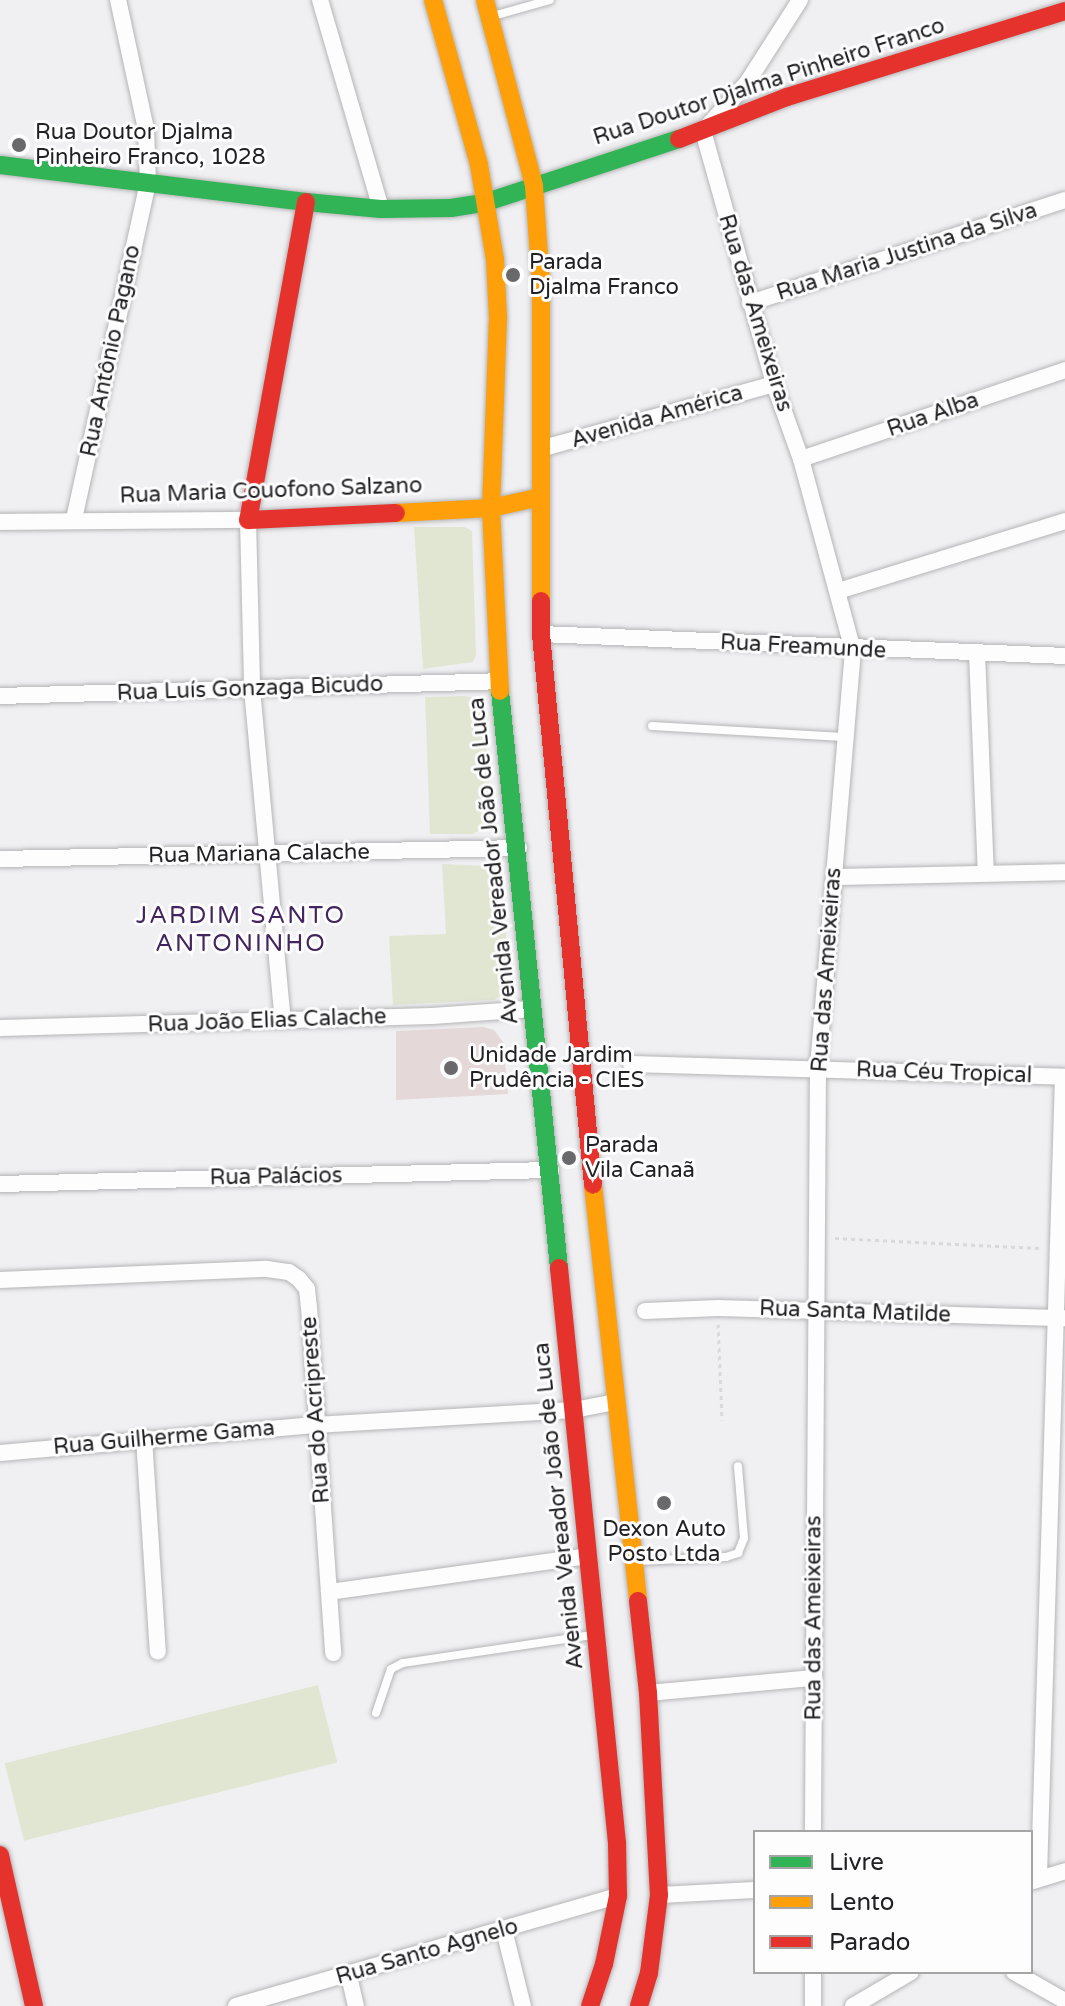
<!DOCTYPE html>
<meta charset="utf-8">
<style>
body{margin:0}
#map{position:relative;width:1065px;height:2006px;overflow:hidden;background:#f0f0f3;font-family:"Varela Round",sans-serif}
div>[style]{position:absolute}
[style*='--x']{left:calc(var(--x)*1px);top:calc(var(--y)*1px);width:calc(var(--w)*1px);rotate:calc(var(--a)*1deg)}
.green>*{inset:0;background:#e1e6d3;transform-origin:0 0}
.building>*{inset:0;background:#e4d9d8}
.path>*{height:3px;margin-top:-1.5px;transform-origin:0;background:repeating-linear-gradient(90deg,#d9d9da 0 4px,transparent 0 8px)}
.roads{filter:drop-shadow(0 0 2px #b5b5b6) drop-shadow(0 0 2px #b5b5b6)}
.lane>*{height:8px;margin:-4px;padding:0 4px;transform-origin:4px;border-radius:4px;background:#fdfdfd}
.street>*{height:16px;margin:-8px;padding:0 8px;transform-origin:8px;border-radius:8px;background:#fdfdfd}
.fast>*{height:18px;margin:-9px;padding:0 9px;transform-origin:9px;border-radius:9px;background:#30b455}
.slow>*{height:18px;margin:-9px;padding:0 9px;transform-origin:9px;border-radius:9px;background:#ff9f0a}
.jam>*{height:18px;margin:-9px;padding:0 9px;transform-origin:9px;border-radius:9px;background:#e5322d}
.dots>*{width:22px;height:22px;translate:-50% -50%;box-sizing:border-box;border:4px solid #fdfdfe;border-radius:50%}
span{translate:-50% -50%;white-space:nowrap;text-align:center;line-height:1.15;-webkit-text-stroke:6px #fdfdfe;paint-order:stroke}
.street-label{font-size:22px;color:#212123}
.poi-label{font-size:22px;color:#212123}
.left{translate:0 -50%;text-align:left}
.neighbourhood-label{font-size:24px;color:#42255e;letter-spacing:2px}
.legend{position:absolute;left:753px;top:1830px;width:280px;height:144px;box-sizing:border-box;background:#fdfdfe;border:2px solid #a5a5a6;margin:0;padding:10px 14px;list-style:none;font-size:24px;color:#212123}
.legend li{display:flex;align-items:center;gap:16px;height:40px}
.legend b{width:40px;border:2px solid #a5a5a6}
</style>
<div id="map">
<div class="green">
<div style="clip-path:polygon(414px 527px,465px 527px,472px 531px,476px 655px,473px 662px,423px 669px)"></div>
<div style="clip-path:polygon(465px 696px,478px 699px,483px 705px,492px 822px,473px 834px,430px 834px,425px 697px)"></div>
<div style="clip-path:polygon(442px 864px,489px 866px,501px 879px,511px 988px,494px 1000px,393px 1005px,389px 936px,446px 934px)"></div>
<div style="left:318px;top:1685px;width:80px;height:323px;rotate:76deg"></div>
</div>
<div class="building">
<div style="clip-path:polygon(484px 1027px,494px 1030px,503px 1042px,508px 1094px,396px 1100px,396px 1031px)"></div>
</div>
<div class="path">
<div style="--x:835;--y:1238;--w:204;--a:2.8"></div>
<div style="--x:718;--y:1324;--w:96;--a:87.6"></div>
</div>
<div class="roads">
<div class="lane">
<div style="--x:493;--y:16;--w:59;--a:-15.7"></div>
<div style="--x:652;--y:726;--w:192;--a:3.3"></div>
<div style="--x:637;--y:1561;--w:89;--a:-2.6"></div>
<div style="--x:726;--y:1557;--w:13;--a:-18"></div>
<div style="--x:738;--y:1553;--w:16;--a:-68"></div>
<div style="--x:744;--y:1538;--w:72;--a:-94.8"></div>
<div style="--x:376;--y:1713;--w:46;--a:-71.2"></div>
<div style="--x:391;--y:1669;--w:13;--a:-27"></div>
<div style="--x:403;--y:1663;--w:191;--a:-8.4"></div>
</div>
<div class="street">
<div style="--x:320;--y:0;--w:218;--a:73.7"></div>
<div style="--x:800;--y:0;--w:98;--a:122.6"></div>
<div style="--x:747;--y:83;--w:65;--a:132.5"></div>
<div style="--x:703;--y:131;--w:263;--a:74.3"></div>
<div style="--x:774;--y:384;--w:80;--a:70.2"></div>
<div style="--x:801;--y:459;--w:198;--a:74.8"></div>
<div style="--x:853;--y:650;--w:420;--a:94.8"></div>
<div style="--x:818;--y:1069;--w:763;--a:90.38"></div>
<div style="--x:750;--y:303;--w:331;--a:-18.1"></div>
<div style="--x:540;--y:449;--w:243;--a:-15.5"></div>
<div style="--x:801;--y:459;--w:279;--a:-18.6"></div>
<div style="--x:74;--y:519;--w:344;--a:-77.6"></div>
<div style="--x:148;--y:183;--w:54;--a:-92.1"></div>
<div style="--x:146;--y:129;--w:132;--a:-102.2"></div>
<div style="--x:0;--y:522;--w:248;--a:-0.5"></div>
<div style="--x:248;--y:520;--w:169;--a:88.6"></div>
<div style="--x:252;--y:689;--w:333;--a:84.7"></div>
<div style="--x:838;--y:591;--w:238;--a:-17.1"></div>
<div style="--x:541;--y:634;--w:524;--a:2.4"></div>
<div style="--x:977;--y:653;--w:220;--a:87.7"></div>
<div style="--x:0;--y:696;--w:499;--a:-1.7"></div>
<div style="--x:0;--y:859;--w:519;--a:-1.21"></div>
<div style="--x:834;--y:877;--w:231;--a:-1.2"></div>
<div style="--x:0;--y:1028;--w:432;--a:-1.6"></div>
<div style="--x:432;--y:1016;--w:101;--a:-4"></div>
<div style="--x:631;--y:1064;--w:434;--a:1.7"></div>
<div style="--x:0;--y:1184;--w:551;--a:-1.46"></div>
<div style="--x:0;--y:1280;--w:267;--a:-2.4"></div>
<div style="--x:267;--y:1269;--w:22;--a:8"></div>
<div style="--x:289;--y:1272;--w:12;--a:35"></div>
<div style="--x:299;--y:1279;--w:13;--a:51"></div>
<div style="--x:307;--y:1289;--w:18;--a:84"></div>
<div style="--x:309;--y:1307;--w:347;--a:86"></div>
<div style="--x:645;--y:1311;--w:73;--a:-2.4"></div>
<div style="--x:718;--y:1308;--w:347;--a:1.7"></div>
<div style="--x:144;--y:1438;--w:214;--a:86.3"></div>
<div style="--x:0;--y:1453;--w:316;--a:-5.1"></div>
<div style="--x:315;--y:1425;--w:259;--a:-3.3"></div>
<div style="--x:574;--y:1410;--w:42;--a:-11"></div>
<div style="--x:329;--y:1592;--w:262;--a:-7.9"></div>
<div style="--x:648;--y:1693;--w:167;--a:-5.2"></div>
<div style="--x:1039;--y:1876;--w:799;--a:-88.28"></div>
<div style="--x:1033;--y:1881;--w:34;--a:-17"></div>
<div style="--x:659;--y:1895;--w:96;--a:-3"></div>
<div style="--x:504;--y:1930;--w:78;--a:76"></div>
<div style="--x:813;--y:1972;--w:34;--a:90"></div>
<div style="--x:1014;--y:1972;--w:59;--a:29.6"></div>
<div style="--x:349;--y:1976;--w:31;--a:77"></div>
<div style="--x:236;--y:2006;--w:398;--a:-16.1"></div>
<div style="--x:853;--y:2006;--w:67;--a:-30.4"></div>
</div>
<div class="fast">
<div style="--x:0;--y:165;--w:308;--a:6.9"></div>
<div style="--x:306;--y:202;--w:75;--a:5.3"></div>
<div style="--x:381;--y:209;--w:70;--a:-0.8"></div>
<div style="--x:451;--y:208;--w:36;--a:-9"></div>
<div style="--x:487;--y:202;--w:202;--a:-18.2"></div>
<div style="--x:500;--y:691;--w:580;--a:84.16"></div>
</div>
<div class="slow">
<div style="--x:433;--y:0;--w:171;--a:74.4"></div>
<div style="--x:479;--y:165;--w:96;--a:80.4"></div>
<div style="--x:495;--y:260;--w:57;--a:87"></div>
<div style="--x:498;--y:317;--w:191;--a:92.1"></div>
<div style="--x:491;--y:508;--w:183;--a:87.2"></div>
<div style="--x:485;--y:0;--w:192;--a:75.2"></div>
<div style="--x:534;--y:186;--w:98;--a:85.9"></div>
<div style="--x:541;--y:284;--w:317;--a:90"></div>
<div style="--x:396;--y:513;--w:95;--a:-3"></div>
<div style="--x:491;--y:508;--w:51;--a:-12.4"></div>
<div style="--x:593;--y:1185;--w:418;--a:83.8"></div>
</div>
<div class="jam">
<div style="--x:679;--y:139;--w:116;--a:-21.3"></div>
<div style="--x:787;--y:97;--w:291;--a:-17.2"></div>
<div style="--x:306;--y:202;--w:323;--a:100.3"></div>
<div style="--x:248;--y:520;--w:148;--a:-2.7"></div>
<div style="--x:541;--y:601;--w:33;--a:90"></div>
<div style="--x:541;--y:634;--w:553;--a:84.61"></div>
<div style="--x:559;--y:1268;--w:578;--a:84.24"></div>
<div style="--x:617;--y:1843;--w:53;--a:88.9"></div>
<div style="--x:618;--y:1896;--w:69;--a:101.6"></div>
<div style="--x:604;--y:1964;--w:44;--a:108.4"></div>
<div style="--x:638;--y:1601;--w:93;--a:83.8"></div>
<div style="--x:648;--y:1693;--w:202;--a:86.9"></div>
<div style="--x:659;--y:1895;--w:79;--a:97.3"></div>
<div style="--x:649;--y:1973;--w:34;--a:107"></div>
<div style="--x:0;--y:1855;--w:155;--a:77.3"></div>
</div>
</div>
<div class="dots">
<div style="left:19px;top:145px;background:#69696c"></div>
<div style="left:513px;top:275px;background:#69696c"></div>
<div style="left:451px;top:1068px;background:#69696c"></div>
<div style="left:569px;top:1158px;background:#69696c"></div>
<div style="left:664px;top:1503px;background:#69696c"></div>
</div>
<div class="street-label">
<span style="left:769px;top:82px;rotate:-18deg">Rua Doutor Djalma Pinheiro Franco</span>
<span style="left:907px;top:252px;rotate:-18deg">Rua Maria Justina da Silva</span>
<span style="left:755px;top:313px;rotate:73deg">Rua das Ameixeiras</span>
<span style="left:111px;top:351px;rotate:-78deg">Rua Antônio Pagano</span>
<span style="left:933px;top:415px;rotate:-19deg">Rua Alba</span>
<span style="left:657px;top:417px;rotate:-16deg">Avenida América</span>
<span style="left:271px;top:491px;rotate:-2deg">Rua Maria Couofono Salzano</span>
<span style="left:803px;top:647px;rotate:3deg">Rua Freamunde</span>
<span style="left:250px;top:689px;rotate:-2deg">Rua Luís Gonzaga Bicudo</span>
<span style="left:259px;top:854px;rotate:-1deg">Rua Mariana Calache</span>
<span style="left:494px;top:861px;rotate:-96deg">Avenida Vereador João de Luca</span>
<span style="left:827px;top:970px;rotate:-86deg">Rua das Ameixeiras</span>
<span style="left:267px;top:1021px;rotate:-2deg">Rua João Elias Calache</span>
<span style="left:944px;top:1073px;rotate:2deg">Rua Céu Tropical</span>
<span style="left:276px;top:1177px;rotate:-1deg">Rua Palácios</span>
<span style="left:855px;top:1312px;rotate:2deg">Rua Santa Matilde</span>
<span style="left:316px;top:1410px;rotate:-94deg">Rua do Acripreste</span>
<span style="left:164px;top:1438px;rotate:-5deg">Rua Guilherme Gama</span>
<span style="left:559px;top:1506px;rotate:-96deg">Avenida Vereador João de Luca</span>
<span style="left:814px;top:1618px;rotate:-90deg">Rua das Ameixeiras</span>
<span style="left:427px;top:1952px;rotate:-16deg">Rua Santo Agnelo</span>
</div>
<div class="poi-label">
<span class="left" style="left:35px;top:145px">Rua Doutor Djalma<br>Pinheiro Franco, 1028</span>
<span class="left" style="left:529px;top:275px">Parada<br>Djalma Franco</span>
<span class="left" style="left:469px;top:1068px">Unidade Jardim<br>Prudência - CIES</span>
<span class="left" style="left:585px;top:1158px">Parada<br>Vila Canaã</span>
<span style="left:664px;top:1542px">Dexon Auto<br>Posto Ltda</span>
</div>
<div class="neighbourhood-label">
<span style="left:241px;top:930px">JARDIM SANTO<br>ANTONINHO</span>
</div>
<ul class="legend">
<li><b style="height:10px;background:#30b455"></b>Livre</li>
<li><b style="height:10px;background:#ff9f0a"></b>Lento</li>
<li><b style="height:10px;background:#e5322d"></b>Parado</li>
</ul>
</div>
